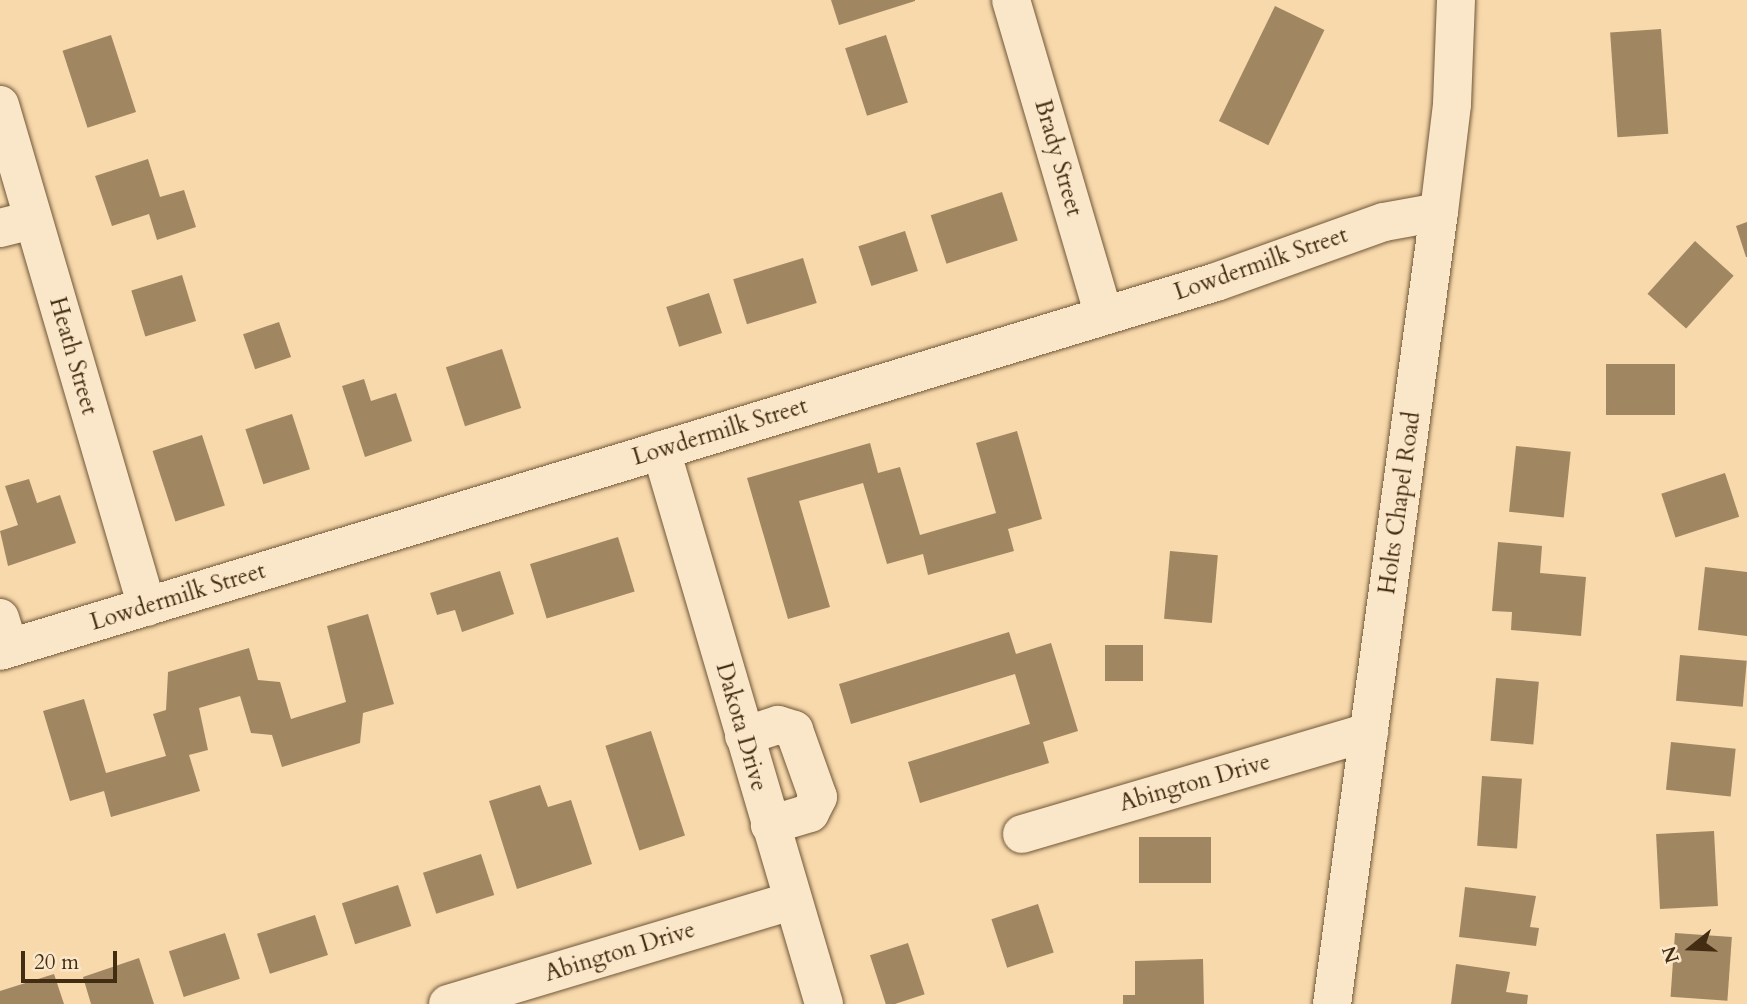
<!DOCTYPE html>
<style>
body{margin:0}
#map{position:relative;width:1747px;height:1004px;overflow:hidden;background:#f8d9ac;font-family:Cardo,serif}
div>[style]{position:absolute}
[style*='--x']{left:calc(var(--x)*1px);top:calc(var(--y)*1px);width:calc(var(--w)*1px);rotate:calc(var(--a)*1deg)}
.building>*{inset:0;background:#a18662;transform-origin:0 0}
.roads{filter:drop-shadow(0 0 2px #705838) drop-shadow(0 0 2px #705838)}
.minor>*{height:38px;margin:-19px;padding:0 19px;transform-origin:19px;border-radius:19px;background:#fae6c9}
span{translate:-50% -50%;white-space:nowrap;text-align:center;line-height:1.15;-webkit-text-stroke:5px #fae6c9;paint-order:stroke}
.street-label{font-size:23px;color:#432d12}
.north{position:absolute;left:1656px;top:913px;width:70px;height:70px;-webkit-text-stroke:5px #fae6c9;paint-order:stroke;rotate:252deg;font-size:19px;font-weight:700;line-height:28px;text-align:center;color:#432d12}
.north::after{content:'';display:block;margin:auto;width:24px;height:32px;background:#432d12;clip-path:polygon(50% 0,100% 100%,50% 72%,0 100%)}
.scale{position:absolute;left:21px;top:951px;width:96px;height:32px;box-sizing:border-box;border:4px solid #432d12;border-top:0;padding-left:9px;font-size:21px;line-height:24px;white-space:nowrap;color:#432d12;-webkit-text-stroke:5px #fae6c9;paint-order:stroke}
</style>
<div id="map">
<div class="building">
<div style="clip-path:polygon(831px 0,915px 0,915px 1px,839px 25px)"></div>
<div style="left:1275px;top:6px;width:55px;height:128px;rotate:26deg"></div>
<div style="left:1661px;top:29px;width:105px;height:51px;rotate:86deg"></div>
<div style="left:111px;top:35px;width:81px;height:51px;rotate:72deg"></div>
<div style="left:886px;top:35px;width:71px;height:43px;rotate:72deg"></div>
<div style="clip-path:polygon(148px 159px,160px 197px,184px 190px,196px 227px,157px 240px,149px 214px,112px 226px,95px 176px)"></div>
<div style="left:1002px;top:192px;width:51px;height:75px;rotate:72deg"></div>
<div style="clip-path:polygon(1747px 222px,1747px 257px,1746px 257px,1736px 226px)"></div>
<div style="left:905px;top:231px;width:42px;height:49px;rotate:72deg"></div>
<div style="left:1695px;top:241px;width:52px;height:71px;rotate:42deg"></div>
<div style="left:803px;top:258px;width:47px;height:73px;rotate:73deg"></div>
<div style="left:182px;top:275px;width:48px;height:53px;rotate:73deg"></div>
<div style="left:709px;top:293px;width:42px;height:45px;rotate:72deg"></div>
<div style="left:279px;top:322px;width:37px;height:38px;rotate:71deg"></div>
<div style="left:502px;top:349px;width:62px;height:59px;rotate:72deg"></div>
<div style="left:1675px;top:364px;width:51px;height:69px;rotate:90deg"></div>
<div style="clip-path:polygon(364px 379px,371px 401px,396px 393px,412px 441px,365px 457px,342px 386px)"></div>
<div style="left:292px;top:414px;width:58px;height:49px;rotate:72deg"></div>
<div style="clip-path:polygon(1017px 431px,1042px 519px,1008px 529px,1014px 551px,928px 575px,923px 554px,887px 564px,863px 483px,799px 501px,830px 607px,788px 619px,747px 478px,870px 443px,878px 473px,900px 467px,920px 535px,996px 513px,976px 443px)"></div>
<div style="left:202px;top:435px;width:74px;height:52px;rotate:72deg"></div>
<div style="left:1516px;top:446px;width:55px;height:66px;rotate:6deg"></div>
<div style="left:1725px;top:473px;width:46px;height:67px;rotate:72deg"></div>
<div style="clip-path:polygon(29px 479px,37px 503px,60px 495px,76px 543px,8px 566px,0 531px,18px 525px,5px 486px)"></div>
<div style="left:618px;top:537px;width:57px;height:92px;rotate:73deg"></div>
<div style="clip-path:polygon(1498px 542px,1542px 546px,1540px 573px,1586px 577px,1581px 636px,1511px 630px,1512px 612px,1492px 611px)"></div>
<div style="left:1170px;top:551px;width:48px;height:68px;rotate:5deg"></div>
<div style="clip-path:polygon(1705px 567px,1747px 572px,1747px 636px,1698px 630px)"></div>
<div style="clip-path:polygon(500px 571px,514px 614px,462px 632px,455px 610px,437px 615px,430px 593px)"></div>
<div style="clip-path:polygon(368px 614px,394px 704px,363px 713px,360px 743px,282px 767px,272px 735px,251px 733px,240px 696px,199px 708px,208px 750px,189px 755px,200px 791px,111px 817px,104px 791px,70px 801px,43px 711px,84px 699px,106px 773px,166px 756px,153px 714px,166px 710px,168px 672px,249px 648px,258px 680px,280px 682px,291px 719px,346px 702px,327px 626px)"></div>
<div style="clip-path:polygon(1009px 632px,1016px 654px,1051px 643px,1078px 731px,1043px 742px,1049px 763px,920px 803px,908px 762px,1030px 724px,1015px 674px,851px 724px,839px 684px)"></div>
<div style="left:1105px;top:645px;width:38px;height:36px"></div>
<div style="left:1680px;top:655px;width:67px;height:46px;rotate:5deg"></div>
<div style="left:1496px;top:678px;width:43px;height:63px;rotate:5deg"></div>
<div style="left:651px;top:731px;width:110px;height:48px;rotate:72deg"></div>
<div style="left:1671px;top:742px;width:65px;height:48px;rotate:6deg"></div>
<div style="left:1482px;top:776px;width:40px;height:70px;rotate:4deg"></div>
<div style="clip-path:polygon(540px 785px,548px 807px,571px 800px,592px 864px,517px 889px,489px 801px)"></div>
<div style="left:1714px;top:831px;width:75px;height:58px;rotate:87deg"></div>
<div style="left:1139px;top:837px;width:72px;height:46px"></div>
<div style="left:481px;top:854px;width:43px;height:61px;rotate:72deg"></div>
<div style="left:398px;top:885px;width:43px;height:59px;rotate:72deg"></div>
<div style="clip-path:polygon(1465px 887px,1536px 896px,1530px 927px,1539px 928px,1536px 946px,1459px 937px)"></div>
<div style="left:1038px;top:904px;width:51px;height:49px;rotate:72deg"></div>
<div style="left:315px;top:915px;width:42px;height:61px;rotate:72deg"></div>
<div style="left:225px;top:933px;width:48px;height:59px;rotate:72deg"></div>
<div style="left:1675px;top:933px;width:57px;height:64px;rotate:4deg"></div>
<div style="left:908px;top:943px;width:54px;height:40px;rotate:72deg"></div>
<div style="clip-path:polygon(139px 958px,154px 1004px,91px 1004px,83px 977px)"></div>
<div style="clip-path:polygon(1203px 959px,1204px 1004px,1123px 1004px,1123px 995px,1135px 995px,1135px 961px)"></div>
<div style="clip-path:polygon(1456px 964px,1510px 972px,1506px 992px,1528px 995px,1527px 1004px,1451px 1004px)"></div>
<div style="clip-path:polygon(54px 974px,64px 1004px,0 1004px,0 991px)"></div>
</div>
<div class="roads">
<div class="minor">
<div style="--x:1011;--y:0;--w:328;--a:73.6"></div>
<div style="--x:0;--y:105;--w:523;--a:73.68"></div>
<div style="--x:0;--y:228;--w:34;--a:-14"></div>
<div style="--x:661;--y:450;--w:577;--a:73.6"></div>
<div style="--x:0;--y:618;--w:31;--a:73"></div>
<div style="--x:0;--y:651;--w:1271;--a:-16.88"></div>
<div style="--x:1216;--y:282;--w:178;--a:-19.7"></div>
<div style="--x:1384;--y:222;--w:56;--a:-10.3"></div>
<div style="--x:744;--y:736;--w:36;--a:-18"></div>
<div style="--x:778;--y:725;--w:17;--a:17"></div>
<div style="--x:794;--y:730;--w:71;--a:70.3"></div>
<div style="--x:818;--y:797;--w:18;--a:117"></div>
<div style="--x:810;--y:813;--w:42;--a:163.3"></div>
<div style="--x:1022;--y:834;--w:362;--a:-16.4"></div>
<div style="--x:448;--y:1004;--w:359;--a:-16.7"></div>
<div style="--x:1332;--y:1004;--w:799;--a:-82.31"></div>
<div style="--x:1439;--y:212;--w:109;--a:-83.1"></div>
<div style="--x:1452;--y:104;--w:104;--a:-87.8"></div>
</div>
</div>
<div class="street-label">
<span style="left:1058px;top:158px;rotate:74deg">Brady Street</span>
<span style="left:1261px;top:264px;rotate:-19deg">Lowdermilk Street</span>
<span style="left:73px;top:356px;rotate:74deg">Heath Street</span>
<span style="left:720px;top:432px;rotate:-17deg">Lowdermilk Street</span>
<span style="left:1400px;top:503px;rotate:-82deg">Holts Chapel Road</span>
<span style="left:178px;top:597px;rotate:-17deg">Lowdermilk Street</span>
<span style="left:741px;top:727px;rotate:74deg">Dakota Drive</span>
<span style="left:1195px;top:783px;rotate:-16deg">Abington Drive</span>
<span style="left:620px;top:952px;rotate:-17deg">Abington Drive</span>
</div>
<div class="north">N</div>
<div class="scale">20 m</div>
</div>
